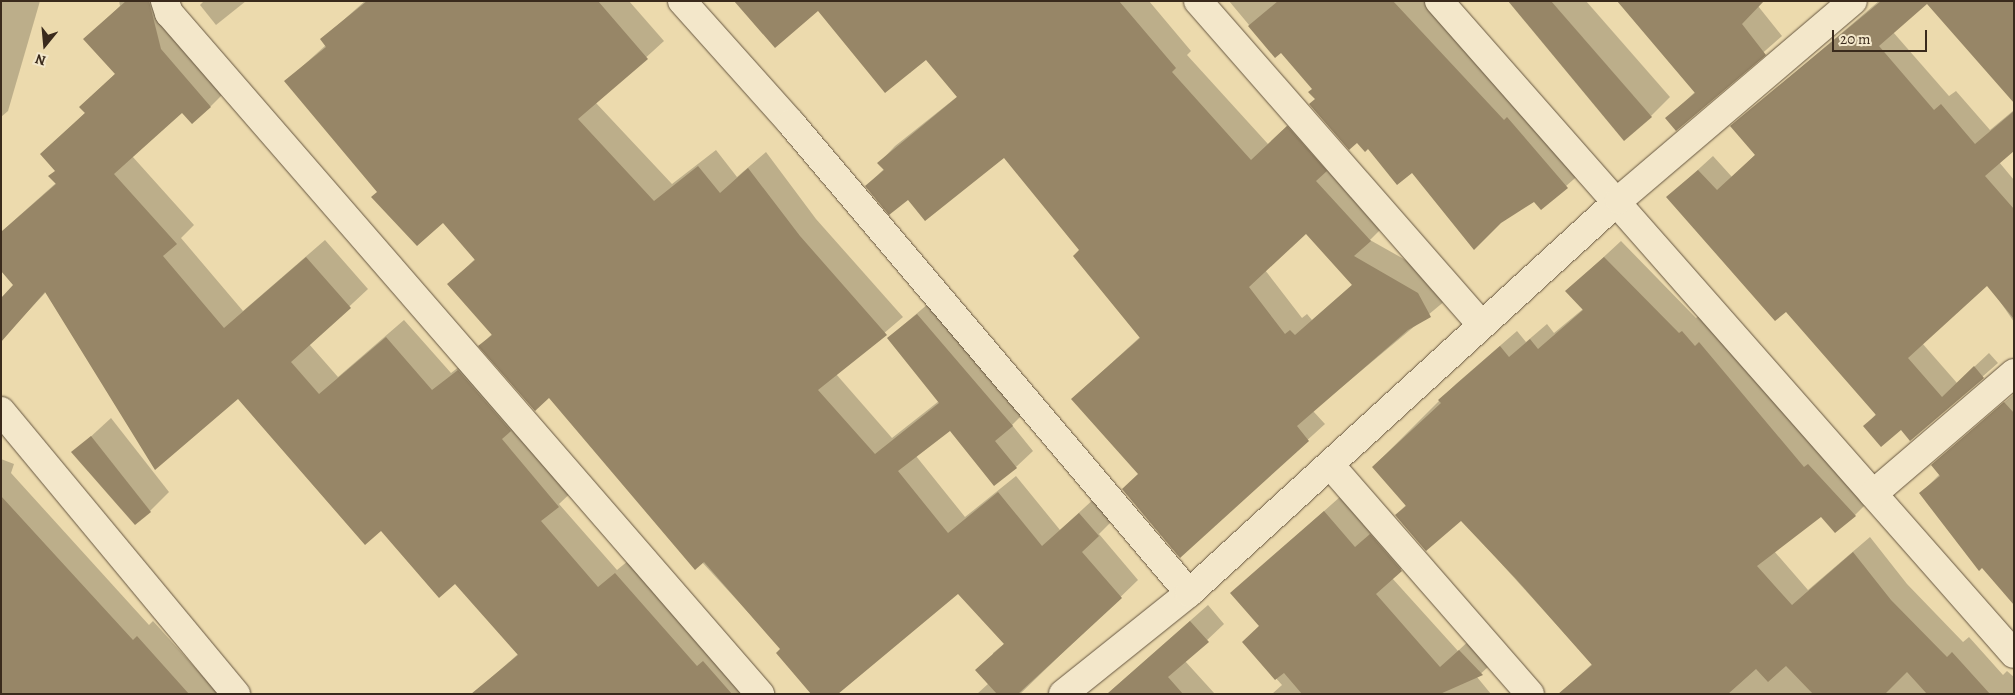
<!DOCTYPE html>
<style>
body{margin:0}
#map{position:relative;width:2015px;height:695px;overflow:hidden;background:#ecdaad;font-family:Alegreya,serif}
div>[style]{position:absolute}
[style*='--x']{left:calc(var(--x)*1px);top:calc(var(--y)*1px);width:calc(var(--w)*1px);rotate:calc(var(--a)*1deg)}
.shadow>*{inset:0;background:#0003}
.building>*{inset:0;background:#978667}
.roads{filter:drop-shadow(0 0 1px #665640) drop-shadow(0 0 1px #665640)}
.street>*{height:28px;margin:-14px;padding:0 14px;transform-origin:14px;border-radius:14px;background:#f3e7ca}
span{translate:-50% -50%;white-space:nowrap;text-align:center;line-height:1.15;-webkit-text-stroke:4.5px #f3e7ca;paint-order:stroke}
.frame{position:absolute;inset:0;border:2px solid #3a2a1c;pointer-events:none}
.north{position:absolute;left:20px;top:20px;width:50px;height:50px;-webkit-text-stroke:4px #f3e7ca;paint-order:stroke;rotate:197deg;font-size:14px;font-weight:700;line-height:20px;text-align:center;color:#3a2a1c}
.north::after{content:'';display:block;margin:auto;width:18px;height:22px;background:#3a2a1c;clip-path:polygon(50% 0,100% 100%,50% 72%,0 100%)}
.scale{position:absolute;left:1832px;top:30px;width:95px;height:22px;box-sizing:border-box;border:2px solid #3a2a1c;border-top:0;padding-left:6px;font-size:15px;line-height:18px;white-space:nowrap;color:#3a2a1c;-webkit-text-stroke:4px #f3e7ca;paint-order:stroke}
</style>
<div id="map">
<div class="shadow">
<div style="clip-path:polygon(1px 1px,40px 1px,8px 111px,1px 117px)"></div>
<div style="clip-path:polygon(119px 1px,171px 1px,228px 89px,211px 106px,182px 111px,132px 156px,194px 225px,181px 238px,243px 311px,325px 240px,368px 289px,309px 344px,338px 377px,404px 320px,451px 373px,477px 353px,576px 488px,559px 504px,617px 570px,634px 556px,743px 694px,473px 694px,518px 654px,455px 582px,381px 529px,238px 397px,46px 292px,4px 337px,15px 285px,1px 232px,56px 183px,56px 170px,42px 154px,86px 112px,80px 107px,116px 73px,85px 39px,120px 6px)"></div>
<div style="clip-path:polygon(204px 1px,246px 1px,216px 25px,200px 5px)"></div>
<div style="clip-path:polygon(365px 1px,629px 1px,664px 41px,596px 103px,672px 184px,716px 150px,737px 177px,766px 152px,816px 219px,903px 317px,836px 374px,892px 438px,939px 401px,888px 338px,935px 298px,1029px 408px,1012px 425px,1033px 451px,1016px 467px,950px 429px,916px 456px,965px 517px,1016px 476px,1060px 530px,1096px 497px,1115px 518px,1099px 534px,1138px 580px,1020px 694px,977px 694px,989px 683px,993px 653px,1005px 643px,958px 592px,782px 649px,550px 397px,480px 346px,492px 334px,449px 284px,476px 258px,443px 222px,378px 191px,286px 81px,326px 45px,322px 39px)"></div>
<div style="clip-path:polygon(evenodd,736px 1px,1149px 1px,1191px 51px,1187px 55px,1268px 144px,1303px 111px,1386px 224px,1370px 240px,1434px 276px,1446px 300px,1313px 411px,1325px 424px,1180px 556px,1139px 473px,1072px 399px,1140px 337px,1081px 250px,1004px 156px,908px 198px,866px 186px,884px 169px,879px 163px,895px 146px,958px 96px,926px 58px,818px 9px,736px 1px,1306px 233px,1353px 284px,1312px 320px,1307px 314px,1302px 318px,1265px 270px,1306px 233px)"></div>
<div style="clip-path:polygon(1229px 1px,1424px 1px,1582px 172px,1541px 208px,1534px 200px,1412px 172px,1368px 147px,1316px 99px,1314px 88px,1281px 52px,1275px 56px)"></div>
<div style="clip-path:polygon(1509px 1px,1586px 1px,1670px 97px,1651px 116px)"></div>
<div style="clip-path:polygon(1618px 1px,1758px 6px,1782px 36px,1676px 129px,1667px 118px,1695px 92px)"></div>
<div style="clip-path:polygon(1879px 1px,2014px 1px,1927px 2px,1893px 32px,1949px 96px,1956px 91px,1990px 130px,2014px 110px,2014px 150px,1999px 162px,2014px 180px,2014px 322px,1988px 284px,1922px 343px,1957px 383px,1989px 353px,1998px 363px,1910px 440px,1901px 428px,1865px 426px,1876px 414px,1786px 310px,1668px 197px,1713px 156px,1732px 177px,1756px 154px,1732px 126px)"></div>
<div style="clip-path:polygon(1621px 241px,1696px 318px,1699px 316px,1871px 499px,1855px 515px,1821px 516px,1774px 551px,1808px 590px,1870px 537px,1907px 584px,1963px 642px,1969px 637px,2003px 675px,2007px 671px,2014px 677px,2014px 694px,1575px 694px,1568px 686px,1592px 664px,1461px 519px,1396px 515px,1407px 504px,1373px 467px,1456px 384px,1517px 331px,1526px 342px,1547px 324px,1554px 333px,1583px 309px,1567px 291px)"></div>
<div style="clip-path:polygon(2014px 394px,2014px 603px,1921px 493px,1940px 474px,1932px 465px)"></div>
<div style="clip-path:polygon(111px 418px,169px 492px,150px 511px,73px 453px)"></div>
<div style="clip-path:polygon(1px 459px,14px 464px,11px 473px,149px 625px,153px 621px,209px 683px,214px 678px,227px 694px,1px 694px)"></div>
<div style="clip-path:polygon(1341px 496px,1418px 553px,1392px 578px,1458px 651px,1476px 634px,1498px 658px,1477px 677px,1491px 694px,1272px 694px,1282px 685px,1244px 642px,1260px 625px,1232px 593px)"></div>
<div style="clip-path:polygon(1208px 605px,1224px 624px,1185px 661px,1215px 694px,1107px 694px)"></div>
</div>
<div class="building">
<div style="clip-path:polygon(126px 1px,149px 1px,161px 49px,211px 107px,192px 124px,182px 113px,114px 174px,177px 244px,163px 256px,224px 328px,306px 257px,351px 308px,291px 362px,319px 394px,386px 337px,432px 390px,458px 370px,511px 431px,502px 439px,559px 507px,541px 521px,598px 587px,615px 573px,697px 666px,703px 661px,732px 694px,471px 694px,518px 655px,455px 584px,439px 598px,381px 531px,365px 545px,238px 399px,155px 470px,45px 292px,1px 342px,1px 298px,13px 285px,1px 271px,1px 232px,56px 184px,48px 176px,55px 171px,40px 154px,85px 113px,79px 107px,115px 74px,83px 39px)"></div>
<div style="clip-path:polygon(367px 1px,598px 1px,648px 59px,578px 119px,654px 201px,698px 166px,720px 193px,748px 168px,800px 236px,887px 335px,818px 390px,875px 454px,939px 403px,887px 338px,917px 314px,1013px 426px,995px 441px,1017px 468px,994px 486px,950px 431px,898px 471px,948px 533px,998px 492px,1042px 546px,1079px 513px,1099px 536px,1082px 552px,1122px 598px,1018px 694px,997px 694px,975px 670px,1004px 644px,958px 594px,838px 694px,811px 694px,776px 653px,780px 649px,704px 562px,695px 570px,549px 398px,535px 411px,478px 346px,492px 335px,447px 284px,475px 260px,443px 223px,417px 246px,371px 197px,377px 192px,284px 81px,326px 47px,320px 39px)"></div>
<div style="clip-path:polygon(evenodd,734px 1px,1119px 1px,1176px 68px,1172px 72px,1251px 160px,1287px 126px,1327px 171px,1316px 181px,1371px 241px,1354px 256px,1418px 293px,1431px 317px,1408px 330px,1297px 426px,1309px 441px,1180px 558px,1122px 489px,1138px 474px,1071px 399px,1140px 338px,1073px 256px,1079px 250px,1004px 158px,925px 221px,908px 200px,889px 215px,865px 186px,884px 170px,877px 163px,957px 97px,926px 60px,885px 93px,818px 11px,775px 48px,734px 1px,1306px 234px,1352px 285px,1295px 335px,1290px 330px,1285px 334px,1249px 287px,1306px 234px)"></div>
<div style="clip-path:polygon(1278px 1px,1393px 1px,1504px 120px,1507px 117px,1568px 188px,1541px 210px,1534px 202px,1501px 223px,1474px 250px,1412px 173px,1397px 185px,1368px 149px,1365px 152px,1357px 143px,1349px 150px,1309px 104px,1315px 99px,1308px 92px,1312px 89px,1281px 53px,1275px 58px,1248px 26px)"></div>
<div style="clip-path:polygon(1508px 1px,1551px 1px,1652px 117px,1624px 141px)"></div>
<div style="clip-path:polygon(1617px 1px,1764px 1px,1742px 24px,1766px 55px,1676px 131px,1665px 118px,1695px 93px)"></div>
<div style="clip-path:polygon(1881px 1px,2014px 1px,2014px 103px,1927px 4px,1879px 46px,1934px 110px,1941px 104px,1975px 144px,2014px 111px,2014px 151px,1985px 176px,2014px 209px,2014px 319px,1987px 286px,1908px 358px,1942px 397px,1974px 366px,1984px 378px,1910px 441px,1901px 430px,1881px 447px,1863px 426px,1876px 415px,1786px 312px,1775px 321px,1666px 197px,1698px 170px,1717px 190px,1755px 155px,1730px 126px)"></div>
<div style="clip-path:polygon(1604px 257px,1679px 333px,1682px 331px,1695px 346px,1699px 342px,1804px 467px,1808px 464px,1856px 516px,1835px 533px,1821px 517px,1757px 566px,1792px 605px,1853px 552px,1891px 600px,1947px 657px,1952px 652px,1990px 694px,1927px 694px,1907px 672px,1885px 694px,1813px 694px,1786px 666px,1768px 682px,1756px 669px,1728px 694px,1558px 694px,1592px 665px,1516px 579px,1461px 521px,1426px 551px,1395px 515px,1406px 506px,1372px 467px,1441px 403px,1438px 400px,1500px 346px,1509px 357px,1530px 339px,1538px 349px,1583px 310px,1565px 291px)"></div>
<div style="clip-path:polygon(2004px 402px,2014px 413px,2014px 605px,1982px 568px,1979px 571px,1919px 493px,1940px 476px,1931px 465px)"></div>
<div style="clip-path:polygon(91px 436px,151px 512px,135px 525px,71px 452px)"></div>
<div style="clip-path:polygon(1px 496px,133px 640px,137px 636px,189px 694px,1px 694px)"></div>
<div style="clip-path:polygon(1324px 511px,1355px 547px,1370px 534px,1402px 571px,1376px 594px,1440px 667px,1459px 650px,1483px 675px,1440px 694px,1302px 694px,1284px 673px,1275px 680px,1242px 642px,1259px 626px,1230px 593px)"></div>
<div style="clip-path:polygon(1190px 621px,1209px 642px,1168px 677px,1183px 694px,1107px 694px)"></div>
</div>
<div class="roads">
<div class="street">
<div style="--x:165;--y:1;--w:13;--a:72"></div>
<div style="--x:169;--y:13;--w:902;--a:49.05"></div>
<div style="--x:682;--y:1;--w:164;--a:48.2"></div>
<div style="--x:791;--y:123;--w:616;--a:49.74"></div>
<div style="--x:1198;--y:1;--w:429;--a:48.8"></div>
<div style="--x:1439;--y:1;--w:870;--a:48.63"></div>
<div style="--x:1;--y:411;--w:368;--a:50.3"></div>
<div style="--x:1332;--y:467;--w:301;--a:48.9"></div>
<div style="--x:1873;--y:494;--w:186;--a:-40.6"></div>
<div style="--x:1063;--y:694;--w:161;--a:-38.7"></div>
<div style="--x:1189;--y:593;--w:583;--a:-42.43"></div>
<div style="--x:1619;--y:200;--w:307;--a:-40.4"></div>
</div>
</div>
<div class="frame"></div>
<div class="north">N</div>
<div class="scale">20 m</div>
</div>
